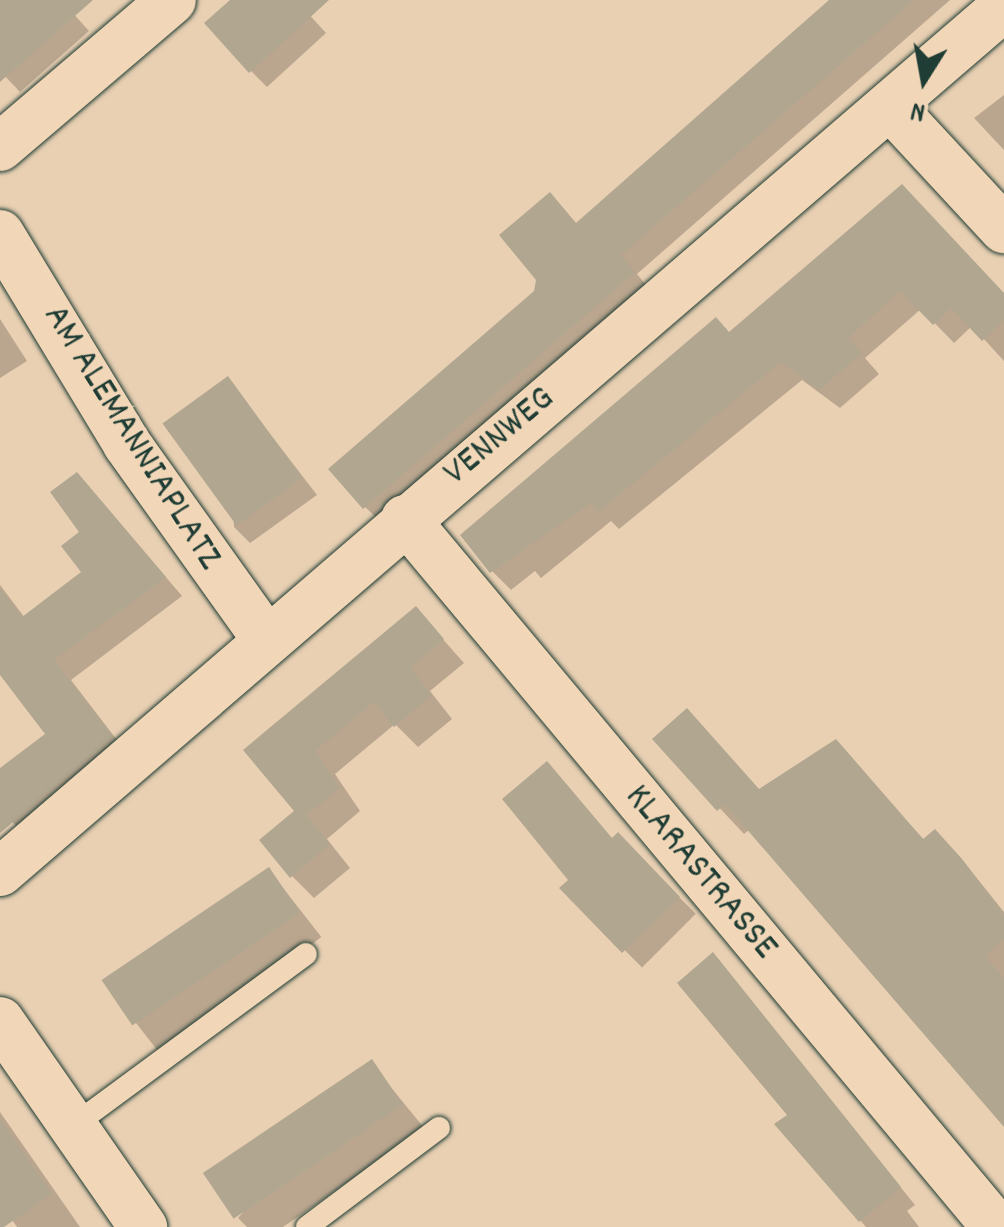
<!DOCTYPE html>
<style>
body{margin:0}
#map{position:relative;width:1004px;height:1227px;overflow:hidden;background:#e9d0b3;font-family:Dekko,sans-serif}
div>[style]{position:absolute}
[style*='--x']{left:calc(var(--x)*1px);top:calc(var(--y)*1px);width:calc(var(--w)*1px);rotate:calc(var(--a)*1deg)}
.shadow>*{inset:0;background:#0003;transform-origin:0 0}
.building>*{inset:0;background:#b1a690;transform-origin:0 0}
.roads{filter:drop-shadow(0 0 2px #1f3d34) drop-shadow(0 0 2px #1f3d34)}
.lane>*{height:22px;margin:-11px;padding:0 11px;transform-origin:11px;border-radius:11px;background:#f1d6b8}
.street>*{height:48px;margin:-24px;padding:0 24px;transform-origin:24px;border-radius:24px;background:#f1d6b8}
span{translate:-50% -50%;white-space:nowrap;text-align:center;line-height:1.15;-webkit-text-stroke:8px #f1d6b8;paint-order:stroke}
.street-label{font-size:38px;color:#1f3d34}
.north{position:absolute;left:874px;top:30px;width:100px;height:100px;-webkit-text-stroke:8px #f1d6b8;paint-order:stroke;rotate:191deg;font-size:28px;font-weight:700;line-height:40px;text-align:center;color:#1f3d34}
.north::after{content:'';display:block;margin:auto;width:35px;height:45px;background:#1f3d34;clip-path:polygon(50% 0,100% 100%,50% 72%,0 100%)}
</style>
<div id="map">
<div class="shadow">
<div style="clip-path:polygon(0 0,61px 0,89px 31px,20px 92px,0 71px)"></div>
<div style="clip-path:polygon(234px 0,296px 0,326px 33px,267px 87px,251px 71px)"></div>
<div style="clip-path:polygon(832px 0,950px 0,637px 274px,651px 291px,383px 524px,365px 507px,536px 292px,550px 195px,577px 225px)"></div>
<div style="clip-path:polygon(1004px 95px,1004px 150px,974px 118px)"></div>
<div style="clip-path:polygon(901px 187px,1004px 298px,1004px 361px,972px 326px,954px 343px,921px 309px,865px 358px,879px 374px,840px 408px,802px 380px,619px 529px,611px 521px,541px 578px,535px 571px,511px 590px,492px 571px,730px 334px)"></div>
<div style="clip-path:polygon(0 319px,27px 361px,0 378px)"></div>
<div style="clip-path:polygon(228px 379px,317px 495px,250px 543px,234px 527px)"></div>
<div style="clip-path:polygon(95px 494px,182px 596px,71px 680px,130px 757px,30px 842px,0 808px,0 771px,49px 735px,0 673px,0 585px,25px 618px,85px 573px,83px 533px)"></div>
<div style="clip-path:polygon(416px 609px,464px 663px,430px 691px,452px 719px,418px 747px,395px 724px,335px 774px,360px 811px,327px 839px,350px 868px,314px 898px,292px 876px,297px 811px,246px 750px)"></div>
<div style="clip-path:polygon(656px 740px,760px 791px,835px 742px,925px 841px,960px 857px,1004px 912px,1004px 1124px,750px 829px,744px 834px)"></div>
<div style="left:618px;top:836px;width:110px;height:76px;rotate:45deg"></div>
<div style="left:269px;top:870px;width:85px;height:199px;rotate:52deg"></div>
<div style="clip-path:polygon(713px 955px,915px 1205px,907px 1211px,919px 1227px,866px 1227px,778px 1125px,790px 1115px)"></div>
<div style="clip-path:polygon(371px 1063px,425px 1129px,283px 1227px,247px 1227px,238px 1218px)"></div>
<div style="clip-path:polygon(0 1112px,80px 1227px,17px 1227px,0 1203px)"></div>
</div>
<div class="building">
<div style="clip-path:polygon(0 0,93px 0,0 82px)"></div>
<div style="clip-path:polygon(230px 0,329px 0,249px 73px,204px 23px)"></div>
<div style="clip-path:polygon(829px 0,914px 0,621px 255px,635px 272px,363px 509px,328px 469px,534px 291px,536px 280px,499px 235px,550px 192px,576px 223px)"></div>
<div style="clip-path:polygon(902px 184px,1004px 293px,1004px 320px,982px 341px,951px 308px,933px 325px,900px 291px,848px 338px,862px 353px,819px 390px,781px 362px,598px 512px,591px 503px,490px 573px,460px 535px,716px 317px,729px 332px)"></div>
<div style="left:228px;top:376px;width:126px;height:81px;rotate:54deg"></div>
<div style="clip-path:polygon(77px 472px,166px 577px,54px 660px,113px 737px,0 833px,0 768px,45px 734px,0 675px,0 588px,22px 617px,81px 572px,61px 546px,79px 532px,50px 492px)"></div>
<div style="clip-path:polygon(416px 606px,444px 639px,410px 668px,432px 695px,394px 727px,374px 702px,315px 751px,340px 788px,306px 815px,330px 844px,290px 878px,259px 840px,294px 811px,243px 750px)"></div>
<div style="clip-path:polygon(687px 708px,759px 789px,836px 739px,923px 839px,935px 829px,962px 859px,1004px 915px,1004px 939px,985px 956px,1004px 978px,1004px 1127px,725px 804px,717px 811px,652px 739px)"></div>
<div style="clip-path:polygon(547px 761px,612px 838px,618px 832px,680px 897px,622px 953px,559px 888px,568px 880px,502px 799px)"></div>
<div style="left:269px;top:867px;width:55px;height:202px;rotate:56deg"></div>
<div style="clip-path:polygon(713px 952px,901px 1187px,859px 1222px,774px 1124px,787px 1115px,677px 983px)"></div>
<div style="left:372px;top:1059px;width:55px;height:204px;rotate:56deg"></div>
<div style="clip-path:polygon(0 1119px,52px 1194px,4px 1227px,0 1227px)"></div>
</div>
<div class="roads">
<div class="lane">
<div style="--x:74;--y:1125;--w:288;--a:-36.4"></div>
<div style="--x:307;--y:1227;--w:165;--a:-36.9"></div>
</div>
<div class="street">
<div style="--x:890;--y:106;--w:168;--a:47.2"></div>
<div style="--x:0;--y:147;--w:226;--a:-40.5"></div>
<div style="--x:0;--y:234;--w:245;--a:58.8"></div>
<div style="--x:127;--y:444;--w:239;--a:54.5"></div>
<div style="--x:405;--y:519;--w:922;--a:50.15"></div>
<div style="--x:0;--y:872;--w:1325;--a:-40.75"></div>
<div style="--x:0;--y:1021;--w:251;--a:55.2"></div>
</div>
</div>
<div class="street-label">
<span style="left:500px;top:437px;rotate:-40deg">VENNWEG</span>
<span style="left:131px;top:438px;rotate:58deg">AM ALEMANNIAPLATZ</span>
<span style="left:700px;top:873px;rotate:50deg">KLARASTRASSE</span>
</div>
<div class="north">N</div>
</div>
